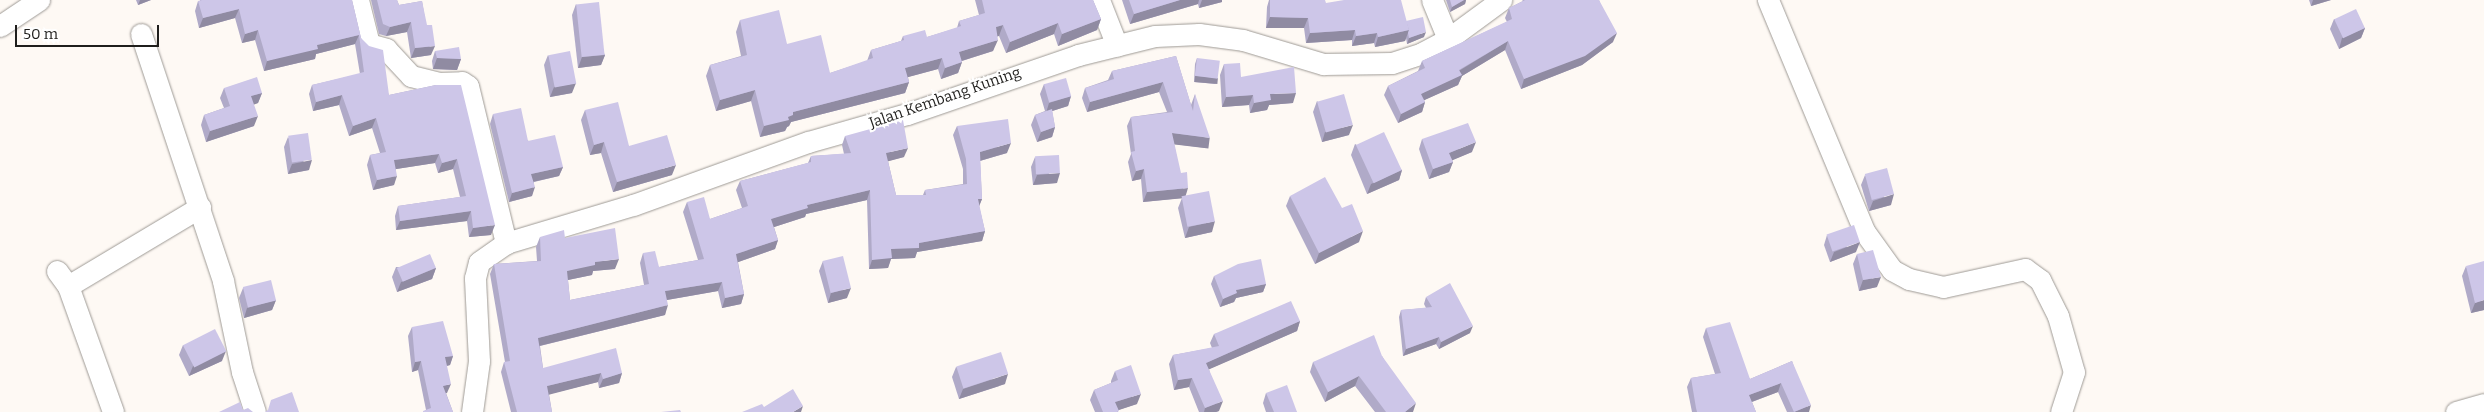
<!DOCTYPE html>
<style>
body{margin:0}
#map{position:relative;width:2484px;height:412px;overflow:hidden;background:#fef9f4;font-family:Bitter,serif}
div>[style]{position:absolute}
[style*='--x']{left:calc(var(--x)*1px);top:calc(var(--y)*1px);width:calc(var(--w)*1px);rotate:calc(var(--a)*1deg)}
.roads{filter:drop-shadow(0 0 1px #9e9a95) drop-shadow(0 0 1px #9e9a95)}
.minor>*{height:21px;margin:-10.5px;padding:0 10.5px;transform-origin:10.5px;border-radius:10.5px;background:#fff}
.wall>*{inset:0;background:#b0aac8}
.shaded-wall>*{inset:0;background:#908ba2;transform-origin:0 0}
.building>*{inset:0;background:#cdc6e8;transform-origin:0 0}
span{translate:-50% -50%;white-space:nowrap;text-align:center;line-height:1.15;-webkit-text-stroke:4px #fff;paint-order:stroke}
.street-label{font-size:15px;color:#1f1e1c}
.scale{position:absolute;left:15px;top:25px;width:144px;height:22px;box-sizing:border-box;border:2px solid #1f1e1c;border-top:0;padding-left:6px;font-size:15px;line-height:18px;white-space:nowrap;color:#1f1e1c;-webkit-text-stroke:4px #fff;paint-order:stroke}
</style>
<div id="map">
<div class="roads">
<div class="minor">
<div style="--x:358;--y:0;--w:45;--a:76"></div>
<div style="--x:369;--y:44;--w:18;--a:16"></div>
<div style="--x:386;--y:49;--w:37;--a:47"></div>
<div style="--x:411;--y:76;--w:29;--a:14"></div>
<div style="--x:439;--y:83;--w:23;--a:-2"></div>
<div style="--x:462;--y:82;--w:7;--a:34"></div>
<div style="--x:468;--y:86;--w:162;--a:76.4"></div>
<div style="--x:1099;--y:0;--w:49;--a:68.6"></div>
<div style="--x:1432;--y:0;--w:42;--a:67.7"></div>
<div style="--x:1768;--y:0;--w:250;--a:67.4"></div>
<div style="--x:1864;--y:231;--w:48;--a:54.3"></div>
<div style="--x:1892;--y:270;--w:19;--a:28"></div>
<div style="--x:1909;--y:279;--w:35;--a:13"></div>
<div style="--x:1943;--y:287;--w:84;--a:-12.4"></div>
<div style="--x:2025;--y:269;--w:19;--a:36"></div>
<div style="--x:2040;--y:280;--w:40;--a:63.4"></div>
<div style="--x:2058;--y:316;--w:58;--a:74.1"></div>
<div style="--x:2074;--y:372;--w:42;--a:108"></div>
<div style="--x:0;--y:26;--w:47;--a:-33.7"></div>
<div style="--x:141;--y:34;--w:260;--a:71.6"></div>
<div style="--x:223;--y:281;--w:93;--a:78.2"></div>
<div style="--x:242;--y:372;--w:42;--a:72"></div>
<div style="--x:57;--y:271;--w:19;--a:54"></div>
<div style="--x:68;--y:286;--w:154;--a:-30.9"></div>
<div style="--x:68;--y:286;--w:134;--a:70.3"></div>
<div style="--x:472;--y:412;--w:51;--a:-82.2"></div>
<div style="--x:479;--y:361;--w:83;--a:-92.8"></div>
<div style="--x:475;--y:278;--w:16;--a:-76"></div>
<div style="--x:479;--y:262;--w:33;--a:-35"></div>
<div style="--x:506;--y:243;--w:133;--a:-16.7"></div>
<div style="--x:633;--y:205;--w:186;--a:-19.8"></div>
<div style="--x:808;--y:142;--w:103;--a:-15.8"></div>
<div style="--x:907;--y:114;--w:181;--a:-19"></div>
<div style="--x:1078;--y:55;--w:79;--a:-13.9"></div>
<div style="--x:1155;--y:36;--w:44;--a:-2.6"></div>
<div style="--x:1199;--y:34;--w:44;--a:7.8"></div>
<div style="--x:1243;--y:40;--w:84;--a:16.7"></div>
<div style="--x:1323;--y:64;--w:69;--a:-0.8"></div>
<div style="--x:1392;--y:63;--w:32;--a:-18"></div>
<div style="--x:1422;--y:53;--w:30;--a:-28"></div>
<div style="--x:1448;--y:39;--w:66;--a:-36.3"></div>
<div style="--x:2456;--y:412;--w:29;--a:-16"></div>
</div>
</div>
<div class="wall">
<div style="clip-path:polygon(136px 0,151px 0,138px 5px)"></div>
<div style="clip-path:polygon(200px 0,352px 0,361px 38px,389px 95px,436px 85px,491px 235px,469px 237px,467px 221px,396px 230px,395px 216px,398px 206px,460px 197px,453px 169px,438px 173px,435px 163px,396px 169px,394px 185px,373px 190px,367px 165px,370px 155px,380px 153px,372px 128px,349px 136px,339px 105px,313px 111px,309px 94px,312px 85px,360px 74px,355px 44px,316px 54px,315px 59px,264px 71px,255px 40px,242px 43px,235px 18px,199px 28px,195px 11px,198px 1px,200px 1px)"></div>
<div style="clip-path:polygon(371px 0,397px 0,399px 5px,422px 1px,431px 55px,411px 58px,407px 32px,386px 36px,379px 34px)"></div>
<div style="clip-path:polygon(975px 0,1093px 0,1101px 19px,1097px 30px,1058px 46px,1054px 34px,1006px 53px,999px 36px,997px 36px,993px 51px,962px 61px,962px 62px,958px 73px,941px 79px,938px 69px,908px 77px,909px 82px,905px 93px,791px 122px,789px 126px,787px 127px,785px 131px,760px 137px,751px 101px,716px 111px,706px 76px,710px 65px,741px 56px,736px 32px,740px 20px,787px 44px,830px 73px,867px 61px,871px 50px,901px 41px,903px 36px,927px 37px,957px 28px,959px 21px,979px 15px)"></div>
<div style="clip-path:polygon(1122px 0,1222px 0,1222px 2px,1199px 8px,1198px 4px,1130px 24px)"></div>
<div style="clip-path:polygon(1269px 0,1326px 3px,1406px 21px,1424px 37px,1407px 44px,1406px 38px,1405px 41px,1375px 47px,1374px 43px,1352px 46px,1352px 40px,1306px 43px,1304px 28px,1266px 28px,1267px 7px)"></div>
<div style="clip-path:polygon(1446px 0,1466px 0,1465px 4px,1450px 12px)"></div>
<div style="clip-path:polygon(1522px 0,1599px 0,1613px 42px,1582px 65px,1521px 89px,1505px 50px,1462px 76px,1458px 85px,1424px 100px,1425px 102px,1422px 112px,1398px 123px,1384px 95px,1388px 86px,1418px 71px,1422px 61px,1507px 22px,1505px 18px,1509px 8px,1523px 1px)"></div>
<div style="clip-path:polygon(2309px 0,2331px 0,2311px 6px)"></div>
<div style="clip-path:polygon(576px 4px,605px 55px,601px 65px,578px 68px,572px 15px)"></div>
<div style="clip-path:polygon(2334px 19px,2365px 28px,2361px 38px,2339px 49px,2330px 29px)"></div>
<div style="clip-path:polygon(435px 51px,461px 59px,457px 70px,433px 69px,432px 61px)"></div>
<div style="clip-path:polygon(548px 55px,572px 93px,550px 97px,544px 65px)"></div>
<div style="clip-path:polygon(1176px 56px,1191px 105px,1195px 94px,1206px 148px,1174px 144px,1185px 197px,1212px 232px,1185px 238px,1178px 208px,1182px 198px,1143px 202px,1141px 179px,1132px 181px,1128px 162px,1131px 154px,1127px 126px,1131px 117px,1167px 112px,1159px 92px,1087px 112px,1082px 98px,1085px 88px,1108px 80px,1112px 71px)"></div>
<div style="clip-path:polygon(1197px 58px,1216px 84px,1194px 82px,1195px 64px)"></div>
<div style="clip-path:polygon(1224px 64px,1241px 77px,1293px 103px,1269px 105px,1267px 110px,1250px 113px,1249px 105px,1222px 107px,1220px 75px)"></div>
<div style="clip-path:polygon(1044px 84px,1071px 96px,1068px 106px,1052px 111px,1055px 127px,1052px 137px,1037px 142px,1031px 125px,1035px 115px,1045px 111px,1040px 94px)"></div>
<div style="clip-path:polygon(224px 88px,262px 93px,258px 103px,254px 104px,254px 126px,206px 142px,201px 125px,204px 115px,224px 108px,220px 98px)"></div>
<div style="clip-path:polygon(1317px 101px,1349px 135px,1322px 142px,1313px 112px)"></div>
<div style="clip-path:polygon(585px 110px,629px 146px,672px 175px,613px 192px,601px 153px,590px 155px,581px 120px)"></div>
<div style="clip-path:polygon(493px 114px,563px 167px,559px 176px,534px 182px,532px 196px,509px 202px,490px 124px)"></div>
<div style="clip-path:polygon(957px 126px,1007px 153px,980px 161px,982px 199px,979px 206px,985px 231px,982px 241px,917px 252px,915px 258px,891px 259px,888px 268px,869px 269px,867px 200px,806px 214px,805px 217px,774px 227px,778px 240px,775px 249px,738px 262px,744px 294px,741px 304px,722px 308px,718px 291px,667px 300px,665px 315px,540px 346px,543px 368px,622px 373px,619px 383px,599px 388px,598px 382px,549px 394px,552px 412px,511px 412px,501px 372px,504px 362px,505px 362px,490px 274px,494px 264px,537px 261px,536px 247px,540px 237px,565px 238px,615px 269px,593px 271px,592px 275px,568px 280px,570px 300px,644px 285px,640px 263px,643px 253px,659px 267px,698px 260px,683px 212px,687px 202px,710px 219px,742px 208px,736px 190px,740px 181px,808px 163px,811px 156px,844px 154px,842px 145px,845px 136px,904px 157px,888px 161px,896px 195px,923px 195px,925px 190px,963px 184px,963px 169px,953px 135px)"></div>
<div style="clip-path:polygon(288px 137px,309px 170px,288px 174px,284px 147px)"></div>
<div style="clip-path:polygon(1422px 139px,1472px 152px,1452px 160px,1453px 162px,1449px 172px,1429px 179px,1419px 149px)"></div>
<div style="clip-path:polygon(1355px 144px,1402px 170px,1399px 180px,1367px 194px,1351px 155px)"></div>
<div style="clip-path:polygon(1035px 157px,1057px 183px,1033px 185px,1031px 167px)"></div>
<div style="clip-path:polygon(1865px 175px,1891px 205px,1869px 211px,1861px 185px)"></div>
<div style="clip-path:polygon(1290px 196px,1359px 242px,1315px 264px,1286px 206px)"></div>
<div style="clip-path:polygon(1827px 235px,1856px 252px,1830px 262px,1824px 245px)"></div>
<div style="clip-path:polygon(1857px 254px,1877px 287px,1859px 291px,1853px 264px)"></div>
<div style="clip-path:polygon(823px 261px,847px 298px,828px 303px,819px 271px)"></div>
<div style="clip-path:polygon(2466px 266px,2484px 310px,2471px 313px,2462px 276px)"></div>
<div style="clip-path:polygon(396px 267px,436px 268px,432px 279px,397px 292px,392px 277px)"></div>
<div style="clip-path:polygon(1214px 276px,1266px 284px,1263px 292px,1236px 298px,1234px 302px,1220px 307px,1211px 284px)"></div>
<div style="clip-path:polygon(243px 288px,276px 300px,272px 310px,244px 318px,239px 298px)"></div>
<div style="clip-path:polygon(1426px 297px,1470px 333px,1439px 349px,1436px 344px,1403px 356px,1399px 317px,1401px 310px,1426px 308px,1424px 304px)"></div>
<div style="clip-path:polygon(1300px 321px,1297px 331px,1209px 369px,1219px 411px,1216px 412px,1199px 412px,1189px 387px,1174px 390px,1169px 364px,1173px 355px,1212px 348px,1210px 343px,1214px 334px)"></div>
<div style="clip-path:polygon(412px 327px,453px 356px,450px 365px,447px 366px,447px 393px,446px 393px,453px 412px,423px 412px,426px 410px,418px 370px,412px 372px,408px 336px)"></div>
<div style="clip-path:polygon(1706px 328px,1750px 379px,1792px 361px,1809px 412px,1787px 412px,1778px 392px,1752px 402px,1756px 412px,1692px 412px,1687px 387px,1691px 378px,1715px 374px,1703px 337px)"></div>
<div style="clip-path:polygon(183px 345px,222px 361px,189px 376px,179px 355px)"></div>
<div style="clip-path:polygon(1382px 356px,1413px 412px,1375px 412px,1355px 386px,1325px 402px,1310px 372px,1313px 362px)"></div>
<div style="clip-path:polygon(956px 367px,1005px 384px,959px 399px,952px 377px)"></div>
<div style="clip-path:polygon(1115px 371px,1137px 404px,1118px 410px,1118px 412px,1095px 412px,1090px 400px,1094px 390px,1111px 383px,1111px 381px)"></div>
<div style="clip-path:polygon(1266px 393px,1297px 412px,1266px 412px,1263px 403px)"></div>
</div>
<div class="shaded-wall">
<div style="clip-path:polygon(140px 0,151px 0,138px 5px)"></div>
<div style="clip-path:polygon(1180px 0,1199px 0,1198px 4px,1130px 24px,1134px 14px)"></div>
<div style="clip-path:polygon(1202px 0,1222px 0,1222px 2px,1199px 8px)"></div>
<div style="clip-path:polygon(1464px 0,1466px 0,1465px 4px,1450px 12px,1452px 7px)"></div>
<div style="clip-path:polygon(2313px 0,2331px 0,2311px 6px)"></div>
<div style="clip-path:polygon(239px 9px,235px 18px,199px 28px,203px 18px)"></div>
<div style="clip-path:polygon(1270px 17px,1308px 18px,1304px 28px,1266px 28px)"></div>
<div style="clip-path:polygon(1101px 19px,1097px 30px,1058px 46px,1062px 34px)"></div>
<div style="clip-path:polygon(411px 22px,407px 32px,386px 36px,390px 27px)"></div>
<div style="clip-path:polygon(1058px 23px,1054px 34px,1006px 53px,1010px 42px)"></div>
<div style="clip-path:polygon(1003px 25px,999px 36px,992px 38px,996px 27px)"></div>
<div style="clip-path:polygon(2365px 28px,2361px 38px,2339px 49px,2342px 38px)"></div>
<div style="clip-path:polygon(258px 30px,255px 40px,242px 43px,245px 34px)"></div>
<div style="clip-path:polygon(1355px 30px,1352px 40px,1306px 43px,1310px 33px)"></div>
<div style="clip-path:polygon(1409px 30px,1405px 41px,1375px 47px,1378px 37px)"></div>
<div style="clip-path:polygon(1426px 32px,1424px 37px,1407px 44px,1409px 38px)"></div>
<div style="clip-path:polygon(1377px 33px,1374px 43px,1352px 46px,1356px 36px)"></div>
<div style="clip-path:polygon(1617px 33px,1613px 42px,1582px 65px,1521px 89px,1524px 79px)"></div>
<div style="clip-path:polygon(359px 35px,355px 44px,316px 54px,315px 59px,264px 71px,267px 61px,317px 45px)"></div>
<div style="clip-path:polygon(998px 40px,993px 51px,955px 63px,959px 52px)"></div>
<div style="clip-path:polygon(1508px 41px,1505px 50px,1462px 76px,1458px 85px,1418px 103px,1421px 94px)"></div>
<div style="clip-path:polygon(435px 46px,431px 55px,411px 58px,415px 48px)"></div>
<div style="clip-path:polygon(605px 55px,601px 65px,578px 68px,582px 57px)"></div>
<div style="clip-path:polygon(437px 58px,461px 59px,457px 70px,433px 69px)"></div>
<div style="clip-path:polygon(942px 58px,938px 69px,901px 79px,905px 68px)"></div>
<div style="clip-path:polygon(962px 62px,958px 73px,941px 79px,945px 68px)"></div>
<div style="left:1195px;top:76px;width:23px;height:6px;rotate:5deg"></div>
<div style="clip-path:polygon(909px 82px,905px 93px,791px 122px,789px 126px,787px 127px,785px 131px,760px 137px,764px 126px,793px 112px)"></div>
<div style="clip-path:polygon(1163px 82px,1159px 92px,1087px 112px,1090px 102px)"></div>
<div style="clip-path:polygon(576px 83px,572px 93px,550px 97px,554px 87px)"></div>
<div style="clip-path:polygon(755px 90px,751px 101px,716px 111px,720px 100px)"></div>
<div style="clip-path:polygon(262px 93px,258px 103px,248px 107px,251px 96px)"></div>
<div style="clip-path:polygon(1296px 93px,1293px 103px,1269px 105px,1267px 110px,1250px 113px,1254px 103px,1270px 94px)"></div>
<div style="clip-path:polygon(342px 95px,339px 105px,313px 111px,316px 102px)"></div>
<div style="clip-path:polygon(1253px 95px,1249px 105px,1222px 107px,1226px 97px)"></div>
<div style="clip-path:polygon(1071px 96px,1068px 106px,1046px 113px,1049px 103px)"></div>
<div style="clip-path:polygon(1425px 102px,1422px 112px,1398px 123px,1401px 114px)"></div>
<div style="clip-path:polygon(258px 116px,254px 126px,206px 142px,210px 131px)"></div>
<div style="clip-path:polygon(376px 118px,372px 128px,349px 136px,353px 126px)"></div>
<div style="clip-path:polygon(1353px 125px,1349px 135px,1322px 142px,1325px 132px)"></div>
<div style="clip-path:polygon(1055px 127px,1052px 137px,1037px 142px,1041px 132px)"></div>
<div style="left:1172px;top:133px;width:38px;height:11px;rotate:7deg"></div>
<div style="clip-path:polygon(604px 142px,601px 153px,590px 155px,594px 145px)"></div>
<div style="clip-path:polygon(1476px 142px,1472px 152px,1446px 163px,1449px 153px)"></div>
<div style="clip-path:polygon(1011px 143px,1007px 153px,976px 162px,980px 152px)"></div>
<div style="clip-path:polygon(908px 148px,904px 157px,882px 163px,886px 153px)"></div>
<div style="clip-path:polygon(439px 154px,435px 163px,390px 170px,394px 160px)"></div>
<div style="clip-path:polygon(457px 159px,453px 169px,438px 173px,442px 163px)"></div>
<div style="clip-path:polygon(312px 160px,309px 170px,288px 174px,292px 164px)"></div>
<div style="clip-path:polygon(1453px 162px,1449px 172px,1429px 179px,1433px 169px)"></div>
<div style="clip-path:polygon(676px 165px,672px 175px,613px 192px,617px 182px)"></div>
<div style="clip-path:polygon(563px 167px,559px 176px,528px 183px,531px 174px)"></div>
<div style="clip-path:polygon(1144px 169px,1141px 179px,1132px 181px,1136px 171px)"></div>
<div style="clip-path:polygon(1402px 170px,1399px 180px,1367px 194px,1371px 184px)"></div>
<div style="clip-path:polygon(1060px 173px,1057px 183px,1033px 185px,1037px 175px)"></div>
<div style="clip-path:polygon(397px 176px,394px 185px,373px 190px,377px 180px)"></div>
<div style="clip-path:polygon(535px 187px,532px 196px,509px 202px,512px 193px)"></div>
<div style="clip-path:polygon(1188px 188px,1185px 198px,1143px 202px,1147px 192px)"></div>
<div style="clip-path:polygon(870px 190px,867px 200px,806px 214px,805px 217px,768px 229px,771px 219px,807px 205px)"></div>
<div style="clip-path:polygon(1894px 194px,1891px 205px,1869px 211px,1873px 201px)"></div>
<div style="clip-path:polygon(978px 199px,982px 199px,978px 209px)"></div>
<div style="clip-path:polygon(471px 211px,467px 221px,396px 230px,400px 221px)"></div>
<div style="clip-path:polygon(1215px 221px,1212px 232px,1185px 238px,1189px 227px)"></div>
<div style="clip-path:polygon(495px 225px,491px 235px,469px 237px,473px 228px)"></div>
<div style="clip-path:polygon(985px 231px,982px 241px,917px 252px,915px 258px,891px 259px,888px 268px,869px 269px,872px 260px,891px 249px,919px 243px)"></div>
<div style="clip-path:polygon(1363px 231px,1359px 242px,1315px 264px,1319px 253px)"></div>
<div style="clip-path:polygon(778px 240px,775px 249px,733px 264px,736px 254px)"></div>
<div style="clip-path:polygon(1860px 242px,1856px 252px,1830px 262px,1834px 252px)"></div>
<div style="clip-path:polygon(619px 259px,615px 269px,593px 271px,592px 275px,563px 281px,567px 271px,595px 262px)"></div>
<div style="clip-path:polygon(436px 268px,432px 279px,397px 292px,401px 282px)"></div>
<div style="clip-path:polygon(1881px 277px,1877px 287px,1859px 291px,1863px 280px)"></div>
<div style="clip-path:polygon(722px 282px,718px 291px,661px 301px,665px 291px)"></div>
<div style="clip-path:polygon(1266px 284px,1263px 292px,1236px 298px,1234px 302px,1220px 307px,1223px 299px,1236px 290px)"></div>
<div style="clip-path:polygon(851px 288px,847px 298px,828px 303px,831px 293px)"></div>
<div style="clip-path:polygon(744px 294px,741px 304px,722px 308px,725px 298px)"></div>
<div style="clip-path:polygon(276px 300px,272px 310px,244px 318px,247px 308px)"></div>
<div style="clip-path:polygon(2484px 300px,2484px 310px,2471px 313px,2475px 303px)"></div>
<div style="clip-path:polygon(668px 305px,665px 315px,535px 347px,538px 338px)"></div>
<div style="clip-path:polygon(1300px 321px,1297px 331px,1203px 372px,1206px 363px)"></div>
<div style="clip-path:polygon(1473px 326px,1470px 333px,1439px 349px,1441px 342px)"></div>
<div style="clip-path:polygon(1439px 337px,1436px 344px,1403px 356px,1406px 349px)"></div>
<div style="clip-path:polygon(226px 351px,222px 361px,189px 376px,193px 366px)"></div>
<div style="clip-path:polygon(453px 356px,450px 365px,442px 367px,445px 357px)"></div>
<div style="clip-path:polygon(421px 361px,418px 370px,412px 372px,415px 362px)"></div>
<div style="clip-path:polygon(601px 373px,598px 382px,544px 396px,547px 386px)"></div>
<div style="clip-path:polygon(622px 373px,619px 383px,599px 388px,603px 379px)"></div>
<div style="clip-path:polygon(1008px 374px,1005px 384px,959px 399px,963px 389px)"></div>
<div style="clip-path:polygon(1359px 376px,1355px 386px,1325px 402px,1328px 392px)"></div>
<div style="clip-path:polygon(1192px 378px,1189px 387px,1174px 390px,1178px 380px)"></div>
<div style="clip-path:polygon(1781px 383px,1778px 392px,1746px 404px,1749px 395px)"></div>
<div style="clip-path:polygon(451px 384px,447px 393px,440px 395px,443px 386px)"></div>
<div style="clip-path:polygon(1141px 394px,1137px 404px,1113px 412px,1115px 402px)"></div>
<div style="clip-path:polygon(1223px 401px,1219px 411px,1216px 412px,1204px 412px,1205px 408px)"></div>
<div style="clip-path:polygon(1416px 403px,1413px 412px,1405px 412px)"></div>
<div style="clip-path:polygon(1811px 405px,1809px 412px,1794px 412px)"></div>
<div style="clip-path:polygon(803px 406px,801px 412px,793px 412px)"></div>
</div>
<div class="building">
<div style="clip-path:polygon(202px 0,352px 0,361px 38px,369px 46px,383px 50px,389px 95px,436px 85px,461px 85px,495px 225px,473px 228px,471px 211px,400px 221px,398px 206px,466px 196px,457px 159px,442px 163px,439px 154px,394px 160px,397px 176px,377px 180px,370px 155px,386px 152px,376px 118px,353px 126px,342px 95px,316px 102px,312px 85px,364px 72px,359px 35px,317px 45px,318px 49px,267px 61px,258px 30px,245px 34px,239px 9px,203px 18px,198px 1px)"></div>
<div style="clip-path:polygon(377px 0,397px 0,399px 5px,422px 1px,427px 25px,432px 25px,435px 46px,415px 48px,411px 22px,390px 27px,383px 24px)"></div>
<div style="clip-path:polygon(982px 0,1093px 0,1101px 19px,1062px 34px,1058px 23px,1010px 42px,1003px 25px,996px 27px,998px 40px,959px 52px,962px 62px,945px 68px,942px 58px,905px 68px,909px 82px,793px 112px,793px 115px,788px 117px,789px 120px,764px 126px,755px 90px,720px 100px,710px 65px,747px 55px,740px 20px,779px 10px,787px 44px,821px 35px,830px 73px,873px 58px,871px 50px,904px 40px,903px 36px,925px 30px,927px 37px,961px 26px,959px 21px,985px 13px)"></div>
<div style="clip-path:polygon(1129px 0,1180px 0,1134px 14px)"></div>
<div style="clip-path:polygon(1270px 0,1325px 0,1326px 3px,1344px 0,1401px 0,1409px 30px,1378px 37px,1377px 33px,1356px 36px,1355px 30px,1310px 33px,1308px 18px,1270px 17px)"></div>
<div style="clip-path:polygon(1450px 0,1464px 0,1452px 7px)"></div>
<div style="clip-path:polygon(1525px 0,1599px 0,1617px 33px,1585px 56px,1524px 79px,1508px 41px,1459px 70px,1462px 75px,1421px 94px,1425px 102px,1401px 114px,1388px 86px,1425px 68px,1422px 61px,1512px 19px,1509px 8px)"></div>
<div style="left:599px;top:2px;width:53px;height:23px;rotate:84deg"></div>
<div style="left:2356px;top:9px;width:21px;height:24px;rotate:65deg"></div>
<div style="clip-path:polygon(1423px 17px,1426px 32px,1409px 38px,1408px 33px,1409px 30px,1406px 21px)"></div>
<div style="clip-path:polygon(459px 47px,461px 59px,437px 58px,435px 51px)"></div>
<div style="left:570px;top:51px;width:33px;height:22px;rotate:79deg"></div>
<div style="clip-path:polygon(1176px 56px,1193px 111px,1195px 94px,1210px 138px,1172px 133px,1181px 173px,1187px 172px,1188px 188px,1147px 192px,1144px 169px,1136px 171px,1131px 152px,1135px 151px,1131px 117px,1173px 112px,1163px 82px,1090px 102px,1085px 88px,1114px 79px,1112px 71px)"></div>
<div style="left:1197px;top:58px;width:23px;height:18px;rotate:7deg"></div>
<div style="clip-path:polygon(1240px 63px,1241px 77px,1294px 67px,1296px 93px,1270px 94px,1271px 100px,1254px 103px,1253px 95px,1226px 97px,1224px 64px)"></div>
<div style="clip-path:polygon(257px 77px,262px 93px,251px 96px,258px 116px,210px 131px,204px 115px,230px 106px,224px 88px)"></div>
<div style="left:1066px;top:78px;width:19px;height:23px;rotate:74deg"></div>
<div style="left:1344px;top:94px;width:32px;height:28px;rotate:74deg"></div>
<div style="clip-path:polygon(618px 102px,629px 146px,667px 135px,676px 165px,617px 182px,604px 142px,594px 145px,585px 110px)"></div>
<div style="clip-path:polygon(521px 108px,528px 141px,555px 135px,563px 167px,531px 174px,535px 187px,512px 193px,493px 114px)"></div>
<div style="clip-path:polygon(1052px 109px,1055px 127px,1041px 132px,1035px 115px)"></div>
<div style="clip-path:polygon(1008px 119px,1011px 143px,980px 152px,982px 199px,978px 199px,985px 231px,919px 243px,919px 248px,891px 249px,892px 258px,872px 260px,870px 190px,807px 205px,808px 208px,771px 219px,778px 240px,736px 254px,744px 294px,725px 298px,722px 282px,665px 291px,668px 305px,538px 338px,543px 368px,616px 348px,622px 373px,603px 379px,601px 373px,547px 386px,552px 412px,517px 412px,504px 362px,510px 361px,494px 264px,541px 261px,540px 237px,564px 230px,565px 238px,615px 228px,619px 259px,595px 262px,595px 265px,567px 271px,570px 300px,649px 284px,643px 253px,655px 251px,659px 267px,704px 259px,687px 202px,704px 197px,710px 219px,748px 206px,740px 181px,811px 162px,811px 156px,851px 153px,845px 136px,903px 120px,908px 148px,886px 153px,896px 195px,926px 195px,925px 190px,967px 184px,966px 159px,957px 126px)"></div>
<div style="clip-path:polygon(1468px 123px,1476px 142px,1449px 153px,1453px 162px,1433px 169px,1422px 139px)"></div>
<div style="left:1384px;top:132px;width:42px;height:31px;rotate:65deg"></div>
<div style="left:308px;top:133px;width:27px;height:20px;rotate:82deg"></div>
<div style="left:1059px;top:155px;width:18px;height:24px;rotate:87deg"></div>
<div style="left:1887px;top:168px;width:27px;height:23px;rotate:75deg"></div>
<div style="clip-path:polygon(1325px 177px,1342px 208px,1352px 204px,1363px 231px,1319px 253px,1290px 196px)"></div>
<div style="left:1209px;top:191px;width:31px;height:28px;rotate:79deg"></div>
<div style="left:1854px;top:225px;width:18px;height:29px;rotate:71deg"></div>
<div style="clip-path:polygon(1873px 250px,1881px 277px,1863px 280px,1857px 254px)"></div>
<div style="left:430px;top:254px;width:15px;height:36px;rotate:67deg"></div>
<div style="left:843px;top:256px;width:33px;height:21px;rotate:76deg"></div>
<div style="clip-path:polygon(1261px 259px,1266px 284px,1236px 290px,1237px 293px,1223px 299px,1214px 276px,1238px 264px)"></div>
<div style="clip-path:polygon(2484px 261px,2484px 300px,2475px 303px,2466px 266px)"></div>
<div style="left:271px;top:280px;width:21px;height:29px;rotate:76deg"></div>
<div style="clip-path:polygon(1450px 283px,1473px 326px,1441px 342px,1439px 337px,1406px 349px,1401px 310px,1432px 307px,1426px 297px)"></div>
<div style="clip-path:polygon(1291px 301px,1300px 321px,1206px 363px,1223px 401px,1205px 408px,1192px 378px,1178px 380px,1173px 355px,1219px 346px,1214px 334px)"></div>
<div style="clip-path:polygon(443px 321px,453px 356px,445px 357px,451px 384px,443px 386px,453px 412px,423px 412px,423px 411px,431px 408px,421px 361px,415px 362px,412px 327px)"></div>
<div style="clip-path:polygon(1730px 322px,1750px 379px,1792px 361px,1811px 405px,1794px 412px,1781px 383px,1749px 395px,1756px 412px,1697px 412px,1696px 408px,1691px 378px,1721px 373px,1706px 328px)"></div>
<div style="left:215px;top:329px;width:25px;height:36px;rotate:63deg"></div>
<div style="clip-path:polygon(1374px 335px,1382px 356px,1416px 403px,1405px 412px,1386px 412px,1359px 376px,1328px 392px,1313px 362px)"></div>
<div style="left:1001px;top:352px;width:23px;height:47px;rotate:72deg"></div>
<div style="clip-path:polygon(1131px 365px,1141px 394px,1115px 402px,1119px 411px,1117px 412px,1103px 412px,1094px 390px,1118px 380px,1115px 371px)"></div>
<div style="clip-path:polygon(1287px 385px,1297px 412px,1274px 412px,1266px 393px)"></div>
<div style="clip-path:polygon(793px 389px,803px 406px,793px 412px,742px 412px,762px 404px,764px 407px)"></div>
<div style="clip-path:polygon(292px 392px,299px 412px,265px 412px,268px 410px,271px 400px)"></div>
<div style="clip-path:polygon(240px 402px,243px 410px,248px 408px,253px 412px,219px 412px)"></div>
<div style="clip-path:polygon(680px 410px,681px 412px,661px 412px)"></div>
</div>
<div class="street-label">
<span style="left:945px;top:98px;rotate:-19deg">Jalan Kembang Kuning</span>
</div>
<div class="scale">50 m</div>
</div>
